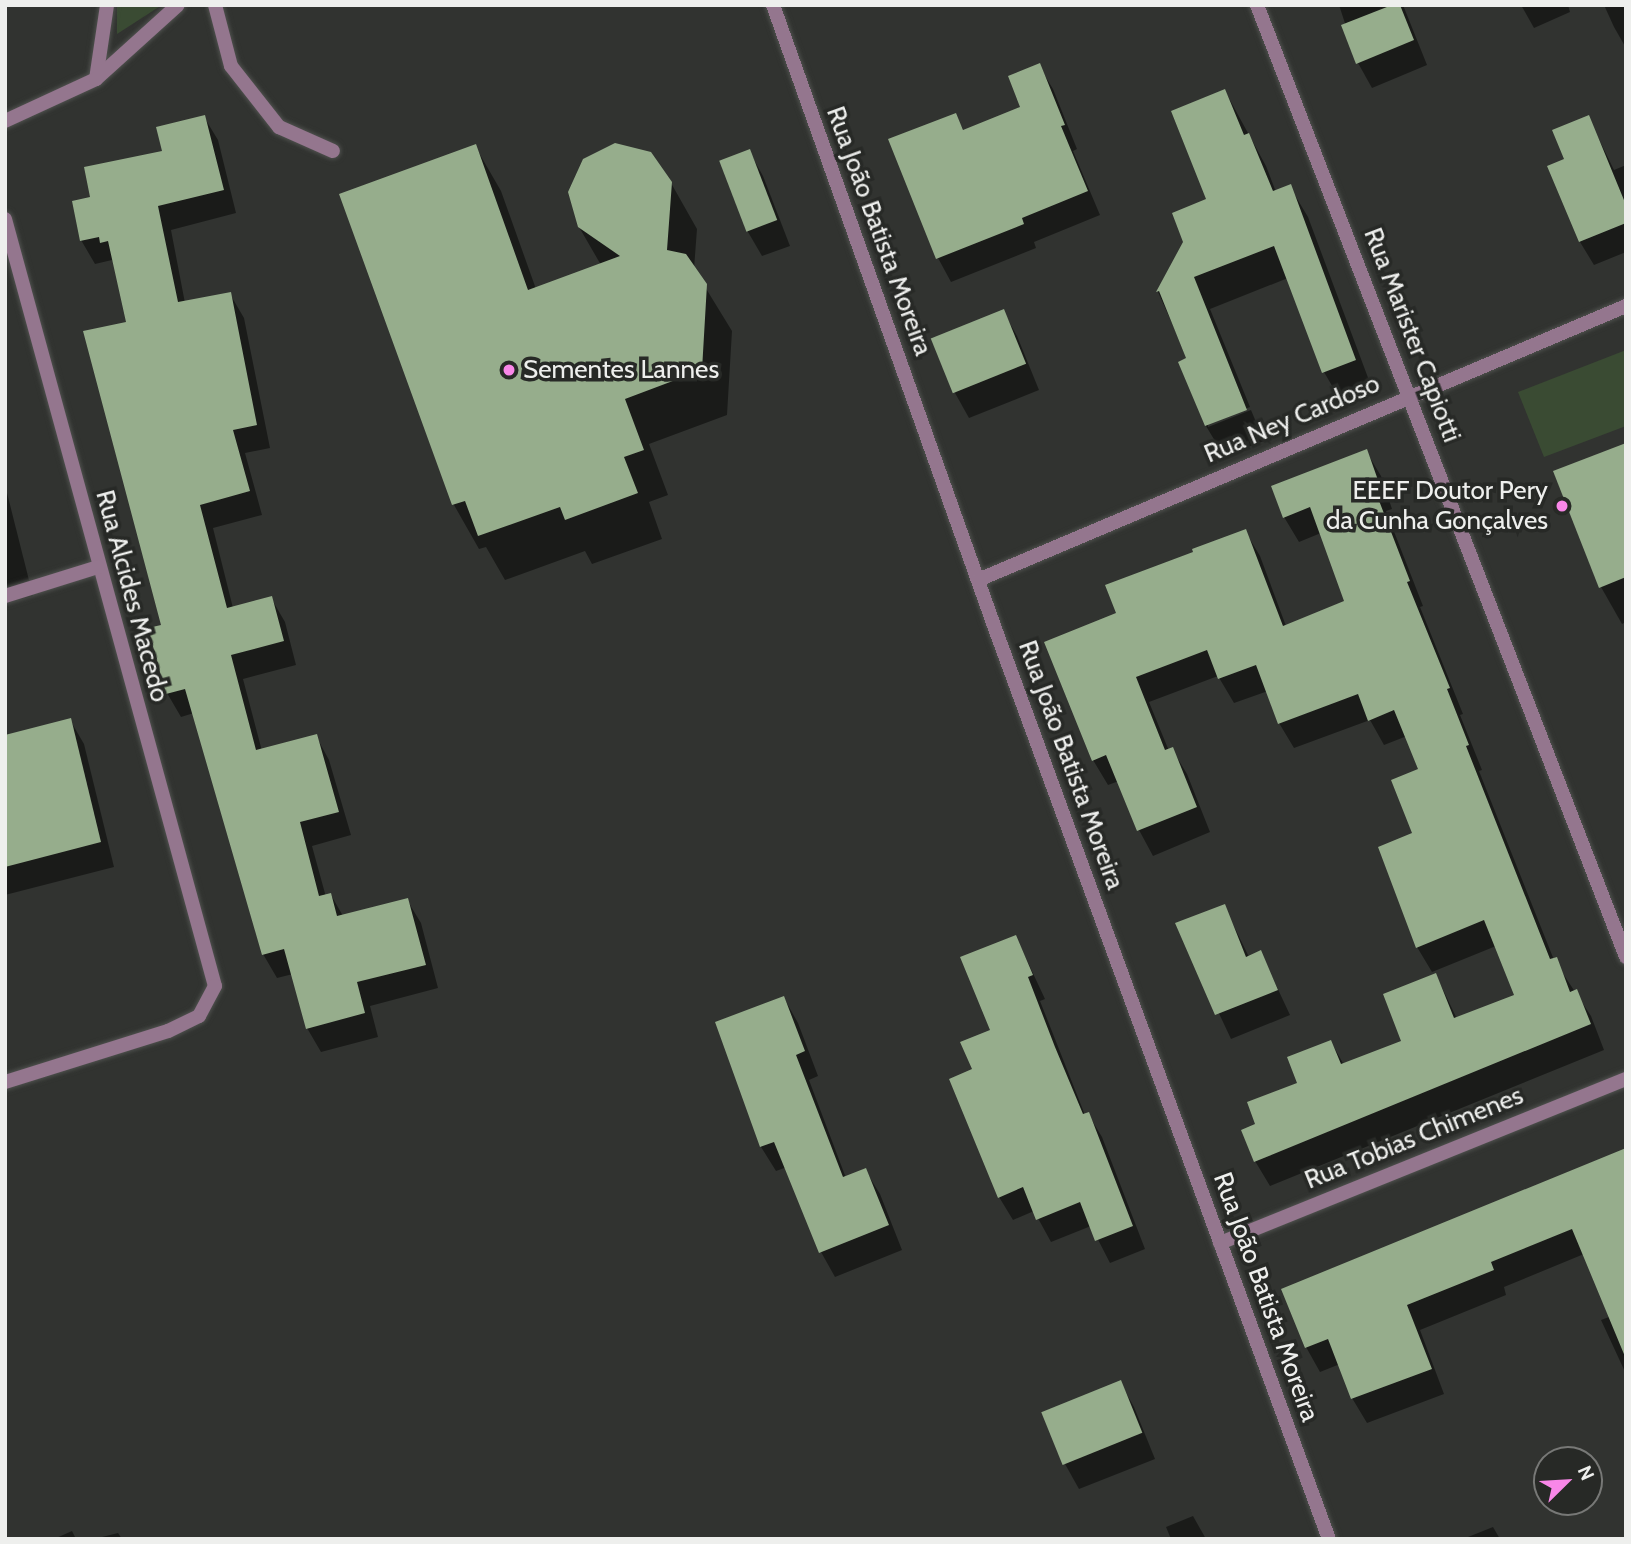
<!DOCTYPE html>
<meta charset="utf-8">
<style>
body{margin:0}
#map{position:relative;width:1631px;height:1544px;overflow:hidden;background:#313330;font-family:Cabin,sans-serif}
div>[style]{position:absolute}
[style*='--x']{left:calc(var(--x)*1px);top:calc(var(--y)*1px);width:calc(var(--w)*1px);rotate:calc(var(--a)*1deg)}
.green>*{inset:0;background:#3a4b33}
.shadow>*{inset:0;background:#0007}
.building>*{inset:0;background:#96ad8c;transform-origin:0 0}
.roads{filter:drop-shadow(0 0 2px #4f514e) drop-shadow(0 0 2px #4f514e)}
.lane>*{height:14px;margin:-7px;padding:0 7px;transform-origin:7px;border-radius:7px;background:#94768e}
.street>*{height:14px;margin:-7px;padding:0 7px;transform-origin:7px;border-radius:7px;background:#94768e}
.dots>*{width:19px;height:19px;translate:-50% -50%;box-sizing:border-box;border:4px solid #272926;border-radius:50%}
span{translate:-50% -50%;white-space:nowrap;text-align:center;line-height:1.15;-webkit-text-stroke:7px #272926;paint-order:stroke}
.street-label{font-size:26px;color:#eeefed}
.poi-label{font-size:26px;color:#eeefed}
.left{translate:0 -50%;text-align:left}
.right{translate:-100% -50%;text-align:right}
.frame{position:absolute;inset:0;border:7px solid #eeefed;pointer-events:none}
.north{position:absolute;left:1533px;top:1446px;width:70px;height:70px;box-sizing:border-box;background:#272926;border:2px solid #777876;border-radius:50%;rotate:66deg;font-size:19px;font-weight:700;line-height:28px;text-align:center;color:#eeefed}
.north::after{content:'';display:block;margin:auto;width:24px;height:32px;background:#f987e8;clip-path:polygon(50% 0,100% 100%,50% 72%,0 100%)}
</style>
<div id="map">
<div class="green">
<div style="clip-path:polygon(117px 5px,162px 5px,117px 34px)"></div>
<div style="clip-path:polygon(1626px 350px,1626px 426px,1544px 457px,1518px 392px)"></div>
</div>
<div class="shadow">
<div style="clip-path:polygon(1339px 5px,1403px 5px,1427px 65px,1372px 88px,1358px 63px)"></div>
<div style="clip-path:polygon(1521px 5px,1568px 5px,1570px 12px,1534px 28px)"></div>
<div style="clip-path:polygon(1604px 5px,1626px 5px,1626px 48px,1614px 27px)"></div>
<div style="clip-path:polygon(1039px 66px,1053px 89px,1077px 149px,1073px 151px,1100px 215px,1034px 242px,1036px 248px,951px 282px,938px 258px,955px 115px,964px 131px,1023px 108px)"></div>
<div style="clip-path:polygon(1225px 91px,1266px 166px,1276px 192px,1290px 187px,1308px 217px,1373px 391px,1342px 403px,1324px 372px,1288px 278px,1210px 309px,1250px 407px,1208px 423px,1208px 427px,1251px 410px,1264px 441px,1224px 456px,1206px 426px,1181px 362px,1188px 359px,1158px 292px,1209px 200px)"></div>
<div style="clip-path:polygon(204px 117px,218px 140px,236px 213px,171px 230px,185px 303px,230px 294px,244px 318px,270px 448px,245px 453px,262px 515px,213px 528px,233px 608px,271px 598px,285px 622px,296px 665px,243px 679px,262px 751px,316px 736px,329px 760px,351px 835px,312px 846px,326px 897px,331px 895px,343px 916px,407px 900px,421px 923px,438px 988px,370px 1006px,378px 1037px,321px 1052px,307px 1028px,293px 974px,277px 978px,263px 954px,194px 713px,181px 717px,167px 693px,163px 626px,128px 324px,115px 265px,112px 260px,95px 264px,81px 240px,92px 199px,164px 152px)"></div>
<div style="clip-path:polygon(1588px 117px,1614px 170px,1626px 165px,1626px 252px,1594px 265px,1580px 242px,1549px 167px,1566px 160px)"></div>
<div style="clip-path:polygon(475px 146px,501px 191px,536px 289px,601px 265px,579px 227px,671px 183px,697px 229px,694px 269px,732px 331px,727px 415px,649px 444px,668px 495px,649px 502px,662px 539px,592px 564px,585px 551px,505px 580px,486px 547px,479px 549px,454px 505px,341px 195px)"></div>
<div style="clip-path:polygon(749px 151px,763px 176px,790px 246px,762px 256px,748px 232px,721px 161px)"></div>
<div style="clip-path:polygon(1003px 311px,1017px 336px,1039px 390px,969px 418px,955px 393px)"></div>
<div style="clip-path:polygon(1626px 445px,1626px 622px,1622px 624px,1601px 587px)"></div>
<div style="clip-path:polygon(1366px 451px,1381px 476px,1392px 509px,1386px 511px,1423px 606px,1420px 607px,1463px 714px,1460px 715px,1482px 770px,1479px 771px,1554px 960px,1591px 1016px,1604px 1050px,1270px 1186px,1255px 1161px,1257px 1125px,1299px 1084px,1331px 1042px,1344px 1065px,1403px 1042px,1436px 975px,1457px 1019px,1516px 996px,1496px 946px,1432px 972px,1417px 947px,1414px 834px,1420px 770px,1407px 736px,1384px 745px,1370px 720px,1294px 748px,1279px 723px,1268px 691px,1234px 703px,1218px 676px,1149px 702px,1169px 751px,1172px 749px,1187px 774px,1210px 832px,1153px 856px,1139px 830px,1119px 781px,1108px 785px,1093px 760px,1118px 614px,1196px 553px,1245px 531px,1260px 556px,1286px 626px,1346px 602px,1321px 533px,1299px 542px,1284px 517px)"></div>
<div style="clip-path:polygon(5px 485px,33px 596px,5px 603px)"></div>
<div style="clip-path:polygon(70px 720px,84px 744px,114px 867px,5px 895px,5px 827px)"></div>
<div style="clip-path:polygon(1224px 906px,1249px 957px,1261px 953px,1290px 1015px,1231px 1039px,1177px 924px)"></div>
<div style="clip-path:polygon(1016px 937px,1045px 999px,1040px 1001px,1085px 1115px,1088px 1114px,1102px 1137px,1145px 1249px,1110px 1263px,1091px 1226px,1051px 1242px,1034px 1211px,1013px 1220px,999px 1197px,974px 1070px,992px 1031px)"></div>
<div style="clip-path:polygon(784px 998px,798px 1023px,818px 1076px,809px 1080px,846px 1178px,865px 1170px,880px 1194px,902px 1250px,835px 1277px,821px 1252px,787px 1167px,776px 1171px,761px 1147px,717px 1023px)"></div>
<div style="clip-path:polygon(1626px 1150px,1626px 1374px,1601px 1320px,1609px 1317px,1584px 1254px,1504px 1287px,1506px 1295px,1420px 1330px,1444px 1394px,1367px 1423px,1352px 1398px,1340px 1364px,1320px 1372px,1306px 1347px)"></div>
<div style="clip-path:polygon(1120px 1382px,1134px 1407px,1155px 1459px,1079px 1489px,1065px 1464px,1043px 1412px)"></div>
<div style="clip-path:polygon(1193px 1516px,1206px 1539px,1171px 1539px,1166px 1527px)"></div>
<div style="clip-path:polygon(1493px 1527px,1500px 1539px,1463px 1539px)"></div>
<div style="clip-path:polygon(72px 1531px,76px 1539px,54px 1539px)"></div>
<div style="clip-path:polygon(118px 1533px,122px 1539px,94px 1539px)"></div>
</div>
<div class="building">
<div style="clip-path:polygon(1392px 5px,1400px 5px,1414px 40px,1356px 64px,1341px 25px)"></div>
<div style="clip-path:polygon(1040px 63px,1065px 125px,1061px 126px,1088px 191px,1022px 218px,1024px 224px,936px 259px,888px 139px,956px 113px,963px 130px,1020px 107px,1008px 76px)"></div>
<div style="clip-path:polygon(1225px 89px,1244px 135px,1249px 133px,1273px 191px,1291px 184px,1356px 360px,1322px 373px,1274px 246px,1194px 277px,1247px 410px,1205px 426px,1178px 362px,1186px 358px,1159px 291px,1156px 292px,1183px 242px,1172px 213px,1206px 199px,1171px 111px)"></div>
<div style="clip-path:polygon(205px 115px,224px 190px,158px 206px,178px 302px,231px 292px,257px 425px,233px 430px,250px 491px,200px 505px,227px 608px,272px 596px,284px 641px,231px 655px,256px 750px,317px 734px,339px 812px,300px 822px,319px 896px,331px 893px,337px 916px,408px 898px,426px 965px,357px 982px,365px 1013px,306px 1029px,284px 949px,262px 955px,185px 689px,166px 694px,148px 628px,161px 625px,83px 331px,126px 322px,108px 241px,100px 243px,99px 237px,80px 241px,72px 201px,90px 197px,84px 167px,162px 151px,156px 127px)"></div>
<div style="clip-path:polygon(1589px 115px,1626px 205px,1626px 223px,1579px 242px,1547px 166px,1564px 159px,1552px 130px)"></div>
<div style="clip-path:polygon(615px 143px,651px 152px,672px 182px,667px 250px,686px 254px,707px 284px,702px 370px,625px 399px,644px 450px,624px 457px,638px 493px,565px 520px,560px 507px,478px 536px,465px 501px,452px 505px,339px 194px,476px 144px,528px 290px,620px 256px,578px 227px,568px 192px,583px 159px)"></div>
<div style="left:750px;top:149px;width:76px;height:33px;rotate:69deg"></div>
<div style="left:1004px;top:309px;width:59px;height:79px;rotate:68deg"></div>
<div style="clip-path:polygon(1626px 443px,1626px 577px,1599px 588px,1553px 471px)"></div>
<div style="clip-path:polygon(1367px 449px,1379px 483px,1373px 485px,1410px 581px,1407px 582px,1450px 688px,1447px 689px,1469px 745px,1466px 746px,1550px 959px,1557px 957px,1570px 992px,1577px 989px,1591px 1024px,1254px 1162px,1241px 1130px,1255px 1124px,1247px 1102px,1297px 1083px,1287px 1057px,1331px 1040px,1341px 1064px,1401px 1041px,1383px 994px,1436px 973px,1454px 1018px,1514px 995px,1484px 920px,1416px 948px,1378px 847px,1412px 833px,1391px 780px,1418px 769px,1394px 710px,1368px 721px,1358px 694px,1278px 724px,1256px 665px,1218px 679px,1207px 650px,1136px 677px,1165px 750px,1173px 747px,1197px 807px,1137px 831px,1106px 755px,1092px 761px,1044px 642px,1116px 613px,1105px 585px,1193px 552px,1192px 549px,1246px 529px,1283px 626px,1344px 601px,1310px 507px,1283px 518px,1271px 486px)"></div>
<div style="clip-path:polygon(71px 718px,101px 842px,5px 867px,5px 735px)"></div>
<div style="clip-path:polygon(1225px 904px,1246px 957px,1261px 950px,1278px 990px,1215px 1015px,1175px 923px)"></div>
<div style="clip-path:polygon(1016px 935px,1033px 975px,1028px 977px,1055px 1047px,1083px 1114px,1089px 1112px,1133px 1226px,1095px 1241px,1080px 1202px,1036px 1220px,1023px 1187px,998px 1198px,949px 1079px,972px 1069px,960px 1042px,990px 1030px,960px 957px)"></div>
<div style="clip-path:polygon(784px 996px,805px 1051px,796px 1055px,843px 1177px,866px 1168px,889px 1225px,819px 1253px,774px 1142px,760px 1147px,715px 1022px)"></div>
<div style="clip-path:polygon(1626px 1148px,1626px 1359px,1572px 1229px,1491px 1262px,1494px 1270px,1407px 1305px,1432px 1369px,1351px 1399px,1328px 1339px,1305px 1348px,1281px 1289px)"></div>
<div style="left:1121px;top:1380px;width:57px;height:86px;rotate:68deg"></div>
</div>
<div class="roads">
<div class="lane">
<div style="--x:215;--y:5;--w:63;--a:75.3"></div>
<div style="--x:231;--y:66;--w:78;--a:51.8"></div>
<div style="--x:279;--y:127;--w:59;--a:24"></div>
</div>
<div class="street">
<div style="--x:773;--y:5;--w:656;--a:70.4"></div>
<div style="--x:993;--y:623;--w:976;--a:69.86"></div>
<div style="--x:1257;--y:5;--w:1021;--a:68.81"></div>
<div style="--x:96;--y:79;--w:75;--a:-81.5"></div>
<div style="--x:5;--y:121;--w:100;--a:-24.8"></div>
<div style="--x:96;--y:79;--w:110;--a:-42.1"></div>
<div style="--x:5;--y:219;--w:795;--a:74.69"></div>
<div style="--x:215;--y:986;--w:34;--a:118"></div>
<div style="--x:199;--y:1016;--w:34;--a:154"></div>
<div style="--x:168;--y:1031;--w:171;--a:162.6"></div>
<div style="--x:978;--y:580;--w:704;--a:-22.92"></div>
<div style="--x:5;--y:596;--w:97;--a:-17.3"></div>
<div style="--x:1220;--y:1243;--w:438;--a:-22"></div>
</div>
</div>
<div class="dots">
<div style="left:509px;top:370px;background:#f987e8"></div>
<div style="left:1562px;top:506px;background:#f987e8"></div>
</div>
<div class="street-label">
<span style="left:879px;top:231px;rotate:70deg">Rua João Batista Moreira</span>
<span style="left:1412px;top:335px;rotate:69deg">Rua Marister Capiotti</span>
<span style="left:1292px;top:419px;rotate:-23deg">Rua Ney Cardoso</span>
<span style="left:132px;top:596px;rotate:75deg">Rua Alcides Macedo</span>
<span style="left:1071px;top:765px;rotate:70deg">Rua João Batista Moreira</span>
<span style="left:1414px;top:1138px;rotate:-22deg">Rua Tobias Chimenes</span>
<span style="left:1266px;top:1297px;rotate:70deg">Rua João Batista Moreira</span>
</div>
<div class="poi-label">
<span class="left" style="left:523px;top:370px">Sementes Lannes</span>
<span class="right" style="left:1548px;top:506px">EEEF Doutor Pery<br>da Cunha Gonçalves</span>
</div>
<div class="frame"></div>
<div class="north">N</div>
</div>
